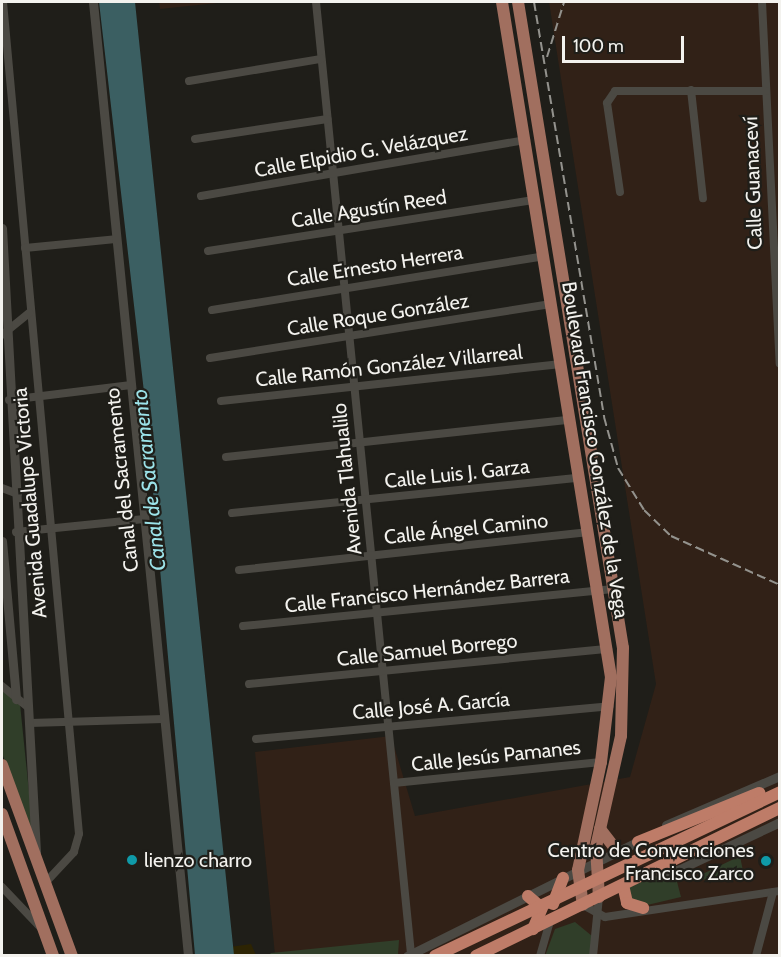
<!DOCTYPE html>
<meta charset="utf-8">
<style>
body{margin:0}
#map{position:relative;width:781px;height:957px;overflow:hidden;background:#1f1e19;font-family:Cabin,sans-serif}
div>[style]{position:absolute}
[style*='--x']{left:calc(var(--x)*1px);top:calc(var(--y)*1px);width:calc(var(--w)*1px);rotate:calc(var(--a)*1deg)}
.industrial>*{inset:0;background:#312117}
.green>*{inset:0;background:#303e29}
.sand>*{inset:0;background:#2d2403}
.water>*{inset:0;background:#3b5f62}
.minor>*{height:8px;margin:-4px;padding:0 4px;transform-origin:4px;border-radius:4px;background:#4b4943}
.tertiary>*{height:9px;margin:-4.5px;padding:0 4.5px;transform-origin:4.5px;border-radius:4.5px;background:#4b4943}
.primary>*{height:12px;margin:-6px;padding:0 6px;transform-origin:6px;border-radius:6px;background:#a16f5f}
.trunk>*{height:12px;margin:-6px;padding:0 6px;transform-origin:6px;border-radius:6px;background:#be7c68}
.rail>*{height:2px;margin-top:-1px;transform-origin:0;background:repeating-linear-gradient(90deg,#93928d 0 9px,transparent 0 13.5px)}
.dots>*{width:16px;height:16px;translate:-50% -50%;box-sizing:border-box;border:3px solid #1f1e19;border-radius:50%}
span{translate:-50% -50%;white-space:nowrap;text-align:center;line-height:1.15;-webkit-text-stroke:4.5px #1f1e19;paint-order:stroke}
.street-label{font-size:20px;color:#f3f2ee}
.poi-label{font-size:20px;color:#f3f2ee}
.right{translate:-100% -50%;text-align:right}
.left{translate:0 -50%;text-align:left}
.water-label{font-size:21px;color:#9ce3e9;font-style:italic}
.frame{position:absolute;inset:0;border:3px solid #f3f2ee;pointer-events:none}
.scale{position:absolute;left:562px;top:36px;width:122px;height:27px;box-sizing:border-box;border:3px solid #f3f2ee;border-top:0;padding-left:8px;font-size:18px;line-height:21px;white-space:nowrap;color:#f3f2ee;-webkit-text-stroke:4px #1f1e19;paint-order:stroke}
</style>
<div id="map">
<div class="industrial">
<div style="clip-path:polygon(159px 2px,227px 2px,160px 9px)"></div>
<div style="clip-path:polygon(549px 2px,779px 2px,779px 955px,275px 955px,255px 752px,391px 736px,415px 816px,630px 777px,656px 684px)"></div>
</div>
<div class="green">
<div style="clip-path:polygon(2px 690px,20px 704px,34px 841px,2px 753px)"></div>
<div style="clip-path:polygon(740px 856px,744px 876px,688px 881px)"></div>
<div style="clip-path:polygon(675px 874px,681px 897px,643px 906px,631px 903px,626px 886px)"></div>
<div style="clip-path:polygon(575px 922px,592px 936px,592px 955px,545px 956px,555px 929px)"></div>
<div style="clip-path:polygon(399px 940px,398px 955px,269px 955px,271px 953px)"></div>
</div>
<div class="sand">
<div style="clip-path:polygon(251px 944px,256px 955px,221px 956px,223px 948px)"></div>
</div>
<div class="water">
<div style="clip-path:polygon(99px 2px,135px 2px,234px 955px,195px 955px,144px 392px)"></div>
</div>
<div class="minor">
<div style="--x:3;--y:2;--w:835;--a:84.78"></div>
<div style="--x:79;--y:834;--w:19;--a:106"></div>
<div style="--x:74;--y:852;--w:42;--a:133.1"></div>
<div style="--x:316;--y:2;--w:956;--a:84.3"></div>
<div style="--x:762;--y:2;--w:362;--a:87.2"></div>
<div style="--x:189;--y:81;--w:134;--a:-9.5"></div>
<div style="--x:691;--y:90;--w:109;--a:83.7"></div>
<div style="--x:195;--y:139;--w:134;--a:-8.6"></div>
<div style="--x:620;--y:192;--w:90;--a:-98.3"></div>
<div style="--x:607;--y:103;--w:14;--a:-56"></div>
<div style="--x:615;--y:91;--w:151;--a:0"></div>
<div style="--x:201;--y:196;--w:330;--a:-9.8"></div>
<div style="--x:25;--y:248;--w:91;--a:-5.6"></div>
<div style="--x:208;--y:251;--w:331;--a:-8.9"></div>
<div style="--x:212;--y:310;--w:336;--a:-9.2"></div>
<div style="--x:2;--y:335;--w:35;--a:-39"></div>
<div style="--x:210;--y:358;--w:345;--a:-9"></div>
<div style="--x:9;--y:400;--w:123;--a:-7"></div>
<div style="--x:221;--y:401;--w:342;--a:-6.2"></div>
<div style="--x:226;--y:457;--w:345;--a:-6.2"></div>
<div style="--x:2;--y:488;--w:17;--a:21"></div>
<div style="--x:232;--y:513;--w:348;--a:-5.8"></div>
<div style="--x:16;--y:532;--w:129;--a:-5.8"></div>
<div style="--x:239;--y:570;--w:352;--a:-6.2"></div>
<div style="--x:243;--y:626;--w:372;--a:-5.7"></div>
<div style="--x:249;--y:684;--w:361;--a:-5.6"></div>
<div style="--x:2;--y:686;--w:33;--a:39"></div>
<div style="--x:30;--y:723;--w:133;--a:-1.7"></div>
<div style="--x:256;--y:739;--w:355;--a:-5.3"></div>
<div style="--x:394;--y:783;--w:208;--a:-5.8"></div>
<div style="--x:2;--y:887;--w:58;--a:46.4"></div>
<div style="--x:583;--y:905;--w:25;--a:29"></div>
<div style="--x:605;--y:917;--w:177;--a:-8.5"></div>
<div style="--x:540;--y:956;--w:36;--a:-74"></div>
<div style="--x:593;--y:956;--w:59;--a:-84.2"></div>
<div style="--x:756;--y:956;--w:66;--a:-75.1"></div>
</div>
<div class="tertiary">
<div style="--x:93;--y:2;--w:959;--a:84.31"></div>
<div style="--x:2;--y:228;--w:625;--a:86.88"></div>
<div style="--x:2;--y:541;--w:159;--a:84.9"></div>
<div style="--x:666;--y:825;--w:124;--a:-23.3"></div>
<div style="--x:642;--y:876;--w:39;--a:-10"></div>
<div style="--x:680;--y:869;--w:110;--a:-25.2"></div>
<div style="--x:407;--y:956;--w:261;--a:-26.4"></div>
</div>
<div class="primary">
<div style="--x:502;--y:2;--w:684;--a:80.83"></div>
<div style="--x:611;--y:677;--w:86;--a:96.7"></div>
<div style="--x:601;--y:762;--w:110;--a:102"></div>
<div style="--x:578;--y:870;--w:35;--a:82"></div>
<div style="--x:518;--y:2;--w:654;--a:80.77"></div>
<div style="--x:623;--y:648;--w:88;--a:91.3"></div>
<div style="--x:621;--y:736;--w:114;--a:102.7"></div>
<div style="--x:596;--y:847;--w:50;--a:86.6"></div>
<div style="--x:2;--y:765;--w:203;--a:69.9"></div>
<div style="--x:2;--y:814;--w:151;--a:70.2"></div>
<div style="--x:600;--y:829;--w:29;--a:52"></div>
</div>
<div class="trunk">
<div style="--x:638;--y:842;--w:131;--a:-22"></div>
<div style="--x:623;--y:885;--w:18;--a:77"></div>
<div style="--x:627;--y:903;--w:17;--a:17"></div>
<div style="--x:528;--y:896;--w:18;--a:41"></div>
<div style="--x:542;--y:908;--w:23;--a:113"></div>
<div style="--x:553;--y:904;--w:28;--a:-69"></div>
<div style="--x:435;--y:956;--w:382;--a:-25.4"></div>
<div style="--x:476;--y:956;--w:338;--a:-26"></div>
</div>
<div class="rail">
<div style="--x:534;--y:2;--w:421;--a:80.4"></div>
<div style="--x:604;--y:417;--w:53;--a:74.6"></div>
<div style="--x:618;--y:468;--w:49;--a:58.2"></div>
<div style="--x:644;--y:510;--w:37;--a:44"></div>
<div style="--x:671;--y:536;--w:120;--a:24.2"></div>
<div style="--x:547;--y:57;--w:58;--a:-72.8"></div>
</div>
<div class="dots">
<div style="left:132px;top:860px;background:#0f9aa8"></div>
<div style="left:766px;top:861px;background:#0f9aa8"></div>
</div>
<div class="street-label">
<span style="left:361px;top:152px;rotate:-10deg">Calle Elpidio G. Velázquez</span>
<span style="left:753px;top:183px;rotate:-92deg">Calle Guanaceví</span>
<span style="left:369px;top:209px;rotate:-9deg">Calle Agustín Reed</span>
<span style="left:375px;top:266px;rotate:-9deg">Calle Ernesto Herrera</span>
<span style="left:378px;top:315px;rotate:-9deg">Calle Roque González</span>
<span style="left:389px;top:366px;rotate:-6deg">Calle Ramón González Villarreal</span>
<span style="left:595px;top:450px;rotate:81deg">Boulevard Francisco González de la Vega</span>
<span style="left:457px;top:474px;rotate:-6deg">Calle Luis J. Garza</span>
<span style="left:347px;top:479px;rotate:-96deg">Avenida Tlahualilo</span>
<span style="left:122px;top:480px;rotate:-96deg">Canal del Sacramento</span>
<span style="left:30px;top:503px;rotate:-95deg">Avenida Guadalupe Victoria</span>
<span style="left:466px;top:529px;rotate:-6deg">Calle Ángel Camino</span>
<span style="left:427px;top:591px;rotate:-6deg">Calle Francisco Hernández Barrera</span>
<span style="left:427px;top:650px;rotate:-6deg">Calle Samuel Borrego</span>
<span style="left:431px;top:706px;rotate:-5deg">Calle José A. García</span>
<span style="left:496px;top:756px;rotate:-6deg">Calle Jesús Pamanes</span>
</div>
<div class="poi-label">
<span class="right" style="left:754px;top:862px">Centro de Convenciones<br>Francisco Zarco</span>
<span class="left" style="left:144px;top:860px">lienzo charro</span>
</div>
<div class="water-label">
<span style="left:149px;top:480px;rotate:-96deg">Canal de Sacramento</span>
</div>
<div class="frame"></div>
<div class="scale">100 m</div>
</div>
